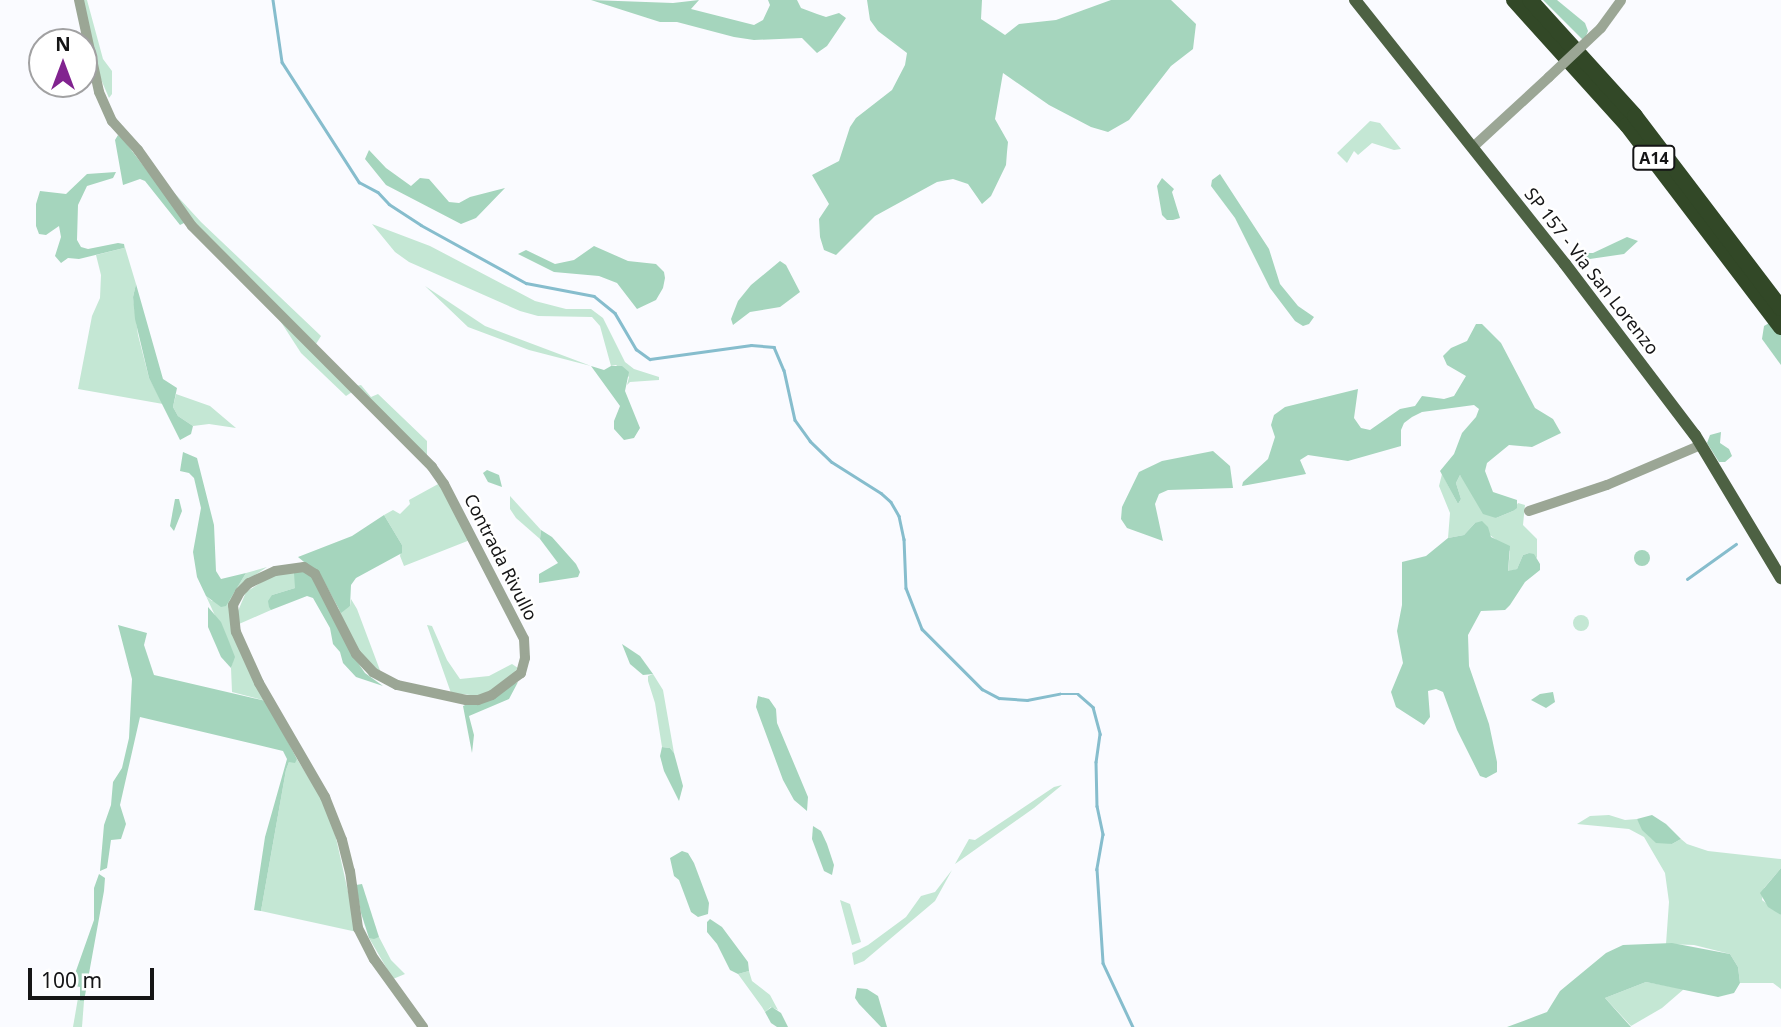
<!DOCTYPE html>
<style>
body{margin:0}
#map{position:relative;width:1781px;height:1027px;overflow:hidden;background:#fafbff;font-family:"Noto Sans",sans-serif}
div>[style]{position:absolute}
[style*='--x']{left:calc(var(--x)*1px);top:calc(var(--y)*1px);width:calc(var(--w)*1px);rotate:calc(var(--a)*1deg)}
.green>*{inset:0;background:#c4e7d4}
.round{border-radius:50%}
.forest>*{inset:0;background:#a5d5bd}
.stream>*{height:2.5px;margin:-1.25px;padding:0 1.25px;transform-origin:1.25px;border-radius:1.25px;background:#86bdcd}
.minor>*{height:10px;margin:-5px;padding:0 5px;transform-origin:5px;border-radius:5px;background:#9ba695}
.major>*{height:12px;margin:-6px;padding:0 6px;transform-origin:6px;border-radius:6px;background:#4d6143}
.highway>*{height:16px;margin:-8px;padding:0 8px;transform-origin:8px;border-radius:8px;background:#324827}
.minor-bridge>*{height:10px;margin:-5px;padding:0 5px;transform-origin:5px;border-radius:5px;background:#9ba695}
span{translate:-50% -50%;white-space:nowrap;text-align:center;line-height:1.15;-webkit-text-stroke:5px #fff;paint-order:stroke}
.shield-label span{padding:2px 5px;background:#fff;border:2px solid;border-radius:5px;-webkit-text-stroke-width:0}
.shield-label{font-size:16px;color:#151516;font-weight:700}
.street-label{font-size:18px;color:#151516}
.north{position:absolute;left:28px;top:28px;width:70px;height:70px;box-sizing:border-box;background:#fff;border:2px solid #a1a1a2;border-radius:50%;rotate:0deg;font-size:19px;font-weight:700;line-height:28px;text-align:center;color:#151516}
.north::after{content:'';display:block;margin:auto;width:24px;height:32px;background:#81238f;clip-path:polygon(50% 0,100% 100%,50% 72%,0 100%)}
.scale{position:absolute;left:28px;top:968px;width:126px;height:32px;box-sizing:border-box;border:4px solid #151516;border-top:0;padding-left:9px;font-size:21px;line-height:24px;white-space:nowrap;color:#151516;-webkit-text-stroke:5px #fff;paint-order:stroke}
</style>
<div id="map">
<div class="green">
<div style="clip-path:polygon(82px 0,87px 0,103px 59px,112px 71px,112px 94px,109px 98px,100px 77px)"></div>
<div style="clip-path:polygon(1370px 121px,1380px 123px,1401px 149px,1394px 150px,1372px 143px,1358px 155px,1354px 151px,1347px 163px,1337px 153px)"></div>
<div style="clip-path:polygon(168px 186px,201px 222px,321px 336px,316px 344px,200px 229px)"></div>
<div style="clip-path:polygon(372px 224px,430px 246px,535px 301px,566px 309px,591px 309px,603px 318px,625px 362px,634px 369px,659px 377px,659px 380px,630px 382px,627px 385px,629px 377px,616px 365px,611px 366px,600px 326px,592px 317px,538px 316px,520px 311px,409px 262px,395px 252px)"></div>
<div style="clip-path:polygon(124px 244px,136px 284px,133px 297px,138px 335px,149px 378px,163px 404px,78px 389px,92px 316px,100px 298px,101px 275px,96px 255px,124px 248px)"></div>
<div style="clip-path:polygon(425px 286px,485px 326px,591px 366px,529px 350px,468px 327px)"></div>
<div style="clip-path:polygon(279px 319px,352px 392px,346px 396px,301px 353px)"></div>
<div style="clip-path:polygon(361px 385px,371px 397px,378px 394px,427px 441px,427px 457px,356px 386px)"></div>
<div style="clip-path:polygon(176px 394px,210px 406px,236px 428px,209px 424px,193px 426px,178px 416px,173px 407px)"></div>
<div style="clip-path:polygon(1442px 474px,1458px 504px,1461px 499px,1456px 483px,1460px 475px,1496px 518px,1513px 511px,1518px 503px,1525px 505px,1523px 525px,1537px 539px,1537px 558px,1529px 553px,1523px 555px,1517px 569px,1508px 572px,1510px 551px,1475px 523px,1464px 535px,1448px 538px,1450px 513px,1439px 486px)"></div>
<div style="clip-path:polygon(440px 483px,470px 540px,404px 566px,400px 556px,402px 545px,384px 515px,393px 510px,400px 514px,410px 504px,409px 500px)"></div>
<div style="clip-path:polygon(510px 496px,541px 530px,540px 539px,516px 518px,510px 509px)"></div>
<div style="clip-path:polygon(267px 567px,243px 583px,231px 607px,266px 701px,232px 692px,231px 668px,234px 657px,206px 596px,212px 601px,230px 599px,246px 573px)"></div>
<div style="clip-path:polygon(295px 569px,295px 588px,272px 595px,271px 610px,239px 624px,238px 611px,246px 592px,268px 578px)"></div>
<div style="clip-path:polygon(351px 599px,357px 609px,381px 673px,358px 651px,339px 610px,350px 606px)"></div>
<div class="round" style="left:1573px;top:615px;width:16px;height:16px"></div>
<div style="clip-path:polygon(427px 625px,432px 626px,447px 660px,460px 679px,489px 676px,512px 664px,518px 668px,507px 681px,480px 696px,451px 693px)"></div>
<div style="clip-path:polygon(653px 674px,663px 690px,674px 753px,670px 748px,662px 747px,655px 703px,648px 681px,648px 676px)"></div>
<div style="clip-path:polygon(297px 759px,322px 799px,334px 829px,357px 932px,261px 911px,286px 770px,289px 762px)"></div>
<div style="clip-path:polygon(1062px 785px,1034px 808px,955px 864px,969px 839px,975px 840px,1054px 787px)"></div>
<div style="clip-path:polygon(1609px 815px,1625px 820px,1637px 819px,1651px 838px,1672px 844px,1681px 839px,1687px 844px,1708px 851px,1781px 859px,1781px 868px,1764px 888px,1762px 900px,1781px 915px,1781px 989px,1773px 983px,1740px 983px,1738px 967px,1730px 954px,1694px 945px,1666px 944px,1669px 902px,1665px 873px,1644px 837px,1629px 829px,1577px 824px,1590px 816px)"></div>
<div style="clip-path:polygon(952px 870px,935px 901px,864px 961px,854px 965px,852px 953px,868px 945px,906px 917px,921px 896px,935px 892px)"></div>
<div style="clip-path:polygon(840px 900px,850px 904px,861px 942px,852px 945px)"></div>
<div style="clip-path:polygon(379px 937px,391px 960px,405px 974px,393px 979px,369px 938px)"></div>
<div style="clip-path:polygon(749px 971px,752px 981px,770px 995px,778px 1010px,771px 1007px,765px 1012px,762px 1007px,738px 974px)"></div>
<div style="clip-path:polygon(1646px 982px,1684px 989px,1662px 1008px,1631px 1026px,1605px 998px)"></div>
<div style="clip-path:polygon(78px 998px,84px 1001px,82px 1027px,73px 1027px)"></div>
</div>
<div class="forest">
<div style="clip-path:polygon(591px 0,673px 3px,699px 0,691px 9px,754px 25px,763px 20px,770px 5px,768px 0,797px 0,801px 8px,817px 14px,826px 17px,839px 13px,846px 18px,827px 46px,817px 53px,802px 38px,754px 40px,734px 37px,677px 22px,660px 22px)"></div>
<div style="clip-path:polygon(867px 0,982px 0,981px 19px,1005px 35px,1019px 24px,1056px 20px,1111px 0,1171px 0,1196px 24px,1193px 49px,1171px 66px,1129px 120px,1108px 132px,1091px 127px,1049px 105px,1003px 73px,995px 119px,1008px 142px,1007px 152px,1006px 165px,991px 196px,982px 204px,968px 184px,953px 179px,937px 182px,875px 216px,836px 255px,824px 250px,820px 237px,819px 219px,829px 204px,812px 175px,839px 161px,850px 127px,856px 118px,892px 90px,905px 65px,907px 53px,878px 31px,870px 20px)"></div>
<div style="clip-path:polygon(1543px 0,1557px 0,1585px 23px,1588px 31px,1584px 41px)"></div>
<div style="clip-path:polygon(118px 135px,123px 139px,186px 222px,180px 225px,145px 181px,140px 179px,123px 185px,115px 140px)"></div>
<div style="clip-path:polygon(369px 150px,386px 168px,411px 186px,420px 178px,429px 179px,449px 202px,459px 203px,470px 197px,505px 188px,476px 218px,461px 224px,386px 185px,365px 159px)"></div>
<div style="clip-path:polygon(116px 172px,113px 178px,87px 186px,78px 205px,77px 240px,81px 247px,88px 249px,118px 243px,124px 244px,124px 248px,79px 259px,68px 258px,61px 263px,55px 256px,61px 237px,59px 226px,46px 235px,39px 234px,36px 226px,36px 204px,40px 191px,66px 194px,87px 174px)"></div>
<div style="clip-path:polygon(1220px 174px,1269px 249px,1280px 284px,1298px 306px,1314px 317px,1309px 324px,1303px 326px,1295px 321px,1270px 288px,1235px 218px,1211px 186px,1212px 180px)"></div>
<div style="clip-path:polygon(1162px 178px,1174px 189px,1172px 192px,1180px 218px,1173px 220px,1167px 220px,1162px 215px,1157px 186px)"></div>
<div style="clip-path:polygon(1627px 237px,1638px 241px,1624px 254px,1583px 260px,1580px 256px,1581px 253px,1593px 253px)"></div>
<div style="clip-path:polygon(594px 246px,628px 261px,656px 264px,664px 272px,665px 278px,663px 288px,656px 300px,637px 309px,617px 283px,599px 276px,554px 272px,518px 254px,526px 250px,555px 264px,574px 260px)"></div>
<div style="clip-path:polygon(780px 261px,786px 265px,800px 292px,780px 307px,750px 312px,733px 325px,731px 319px,738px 301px,751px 285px)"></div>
<div style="clip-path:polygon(136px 284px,163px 379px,177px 388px,173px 407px,178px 416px,193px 426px,191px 434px,180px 440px,149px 378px,135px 319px,133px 297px)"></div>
<div style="clip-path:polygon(1771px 322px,1781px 335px,1781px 365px,1762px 339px,1764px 326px)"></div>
<div style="clip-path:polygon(1476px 324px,1482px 324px,1501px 343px,1535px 408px,1553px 419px,1561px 433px,1532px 447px,1509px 445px,1487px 463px,1485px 471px,1493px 492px,1517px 500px,1517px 508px,1513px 511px,1496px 518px,1483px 514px,1460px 475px,1456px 483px,1461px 499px,1458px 504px,1440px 471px,1454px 454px,1462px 433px,1476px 417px,1479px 409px,1474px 405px,1422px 412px,1412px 417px,1404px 423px,1401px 430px,1401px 446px,1348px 461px,1308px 455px,1300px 460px,1306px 474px,1242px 486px,1243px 482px,1268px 459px,1275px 437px,1271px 425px,1274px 415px,1285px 407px,1358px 389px,1354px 418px,1361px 428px,1370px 430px,1400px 409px,1415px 406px,1422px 396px,1444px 399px,1454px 396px,1466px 376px,1447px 365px,1443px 356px,1451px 348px,1467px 341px)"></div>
<div style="clip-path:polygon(591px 366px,604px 370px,611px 366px,622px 366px,629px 372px,625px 391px,640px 428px,634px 438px,624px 440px,614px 429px,614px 421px,620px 406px)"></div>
<div style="clip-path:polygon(1721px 432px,1720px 443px,1729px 449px,1732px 456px,1725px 462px,1719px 462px,1707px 443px,1710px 435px)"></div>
<div style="clip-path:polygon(1213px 451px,1230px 466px,1233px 488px,1168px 490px,1159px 494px,1155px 504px,1163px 541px,1127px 528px,1121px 519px,1122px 507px,1139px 472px,1162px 461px)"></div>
<div style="clip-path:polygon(183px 452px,197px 458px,214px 525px,216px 571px,221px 579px,246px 573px,226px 606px,221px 607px,206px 596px,197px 577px,193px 552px,201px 508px,194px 478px,189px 473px,180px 471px)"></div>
<div style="clip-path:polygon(487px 470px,499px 475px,502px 487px,488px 482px,483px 473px)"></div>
<div style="clip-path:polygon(175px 499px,179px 499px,182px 511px,174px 531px,170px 526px)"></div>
<div style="clip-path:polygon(384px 515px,402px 545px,402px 553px,356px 578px,351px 585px,350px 606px,341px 613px,321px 576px,298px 557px,352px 536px)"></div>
<div style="clip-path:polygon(1482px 521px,1488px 527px,1491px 537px,1510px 546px,1508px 571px,1517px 569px,1523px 555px,1529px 553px,1534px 554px,1540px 564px,1540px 570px,1525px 582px,1510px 605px,1505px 610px,1481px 611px,1468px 635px,1469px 666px,1489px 724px,1497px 762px,1497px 772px,1486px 778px,1480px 776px,1457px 730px,1443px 692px,1436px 689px,1428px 691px,1430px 717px,1424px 725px,1396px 707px,1391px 692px,1403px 663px,1397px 631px,1402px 605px,1402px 562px,1426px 556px,1448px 538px,1464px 535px,1475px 523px)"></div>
<div style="clip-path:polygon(541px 530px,552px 537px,576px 564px,580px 572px,578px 577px,539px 583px,539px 574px,558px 563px,540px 539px)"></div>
<div class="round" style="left:1634px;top:550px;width:16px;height:16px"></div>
<div style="clip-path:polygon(302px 569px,313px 578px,356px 660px,365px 673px,383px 686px,356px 677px,343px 663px,340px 652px,333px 644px,330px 628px,313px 598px,307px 596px,271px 610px,269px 607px,268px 601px,272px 595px,295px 588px,294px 573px)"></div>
<div style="clip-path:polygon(208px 607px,221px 622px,228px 639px,235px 657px,231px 668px,221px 657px,208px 627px)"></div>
<div style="clip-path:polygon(118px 625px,147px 633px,144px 645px,154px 675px,266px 701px,297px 759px,295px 763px,289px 762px,286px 770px,261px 911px,254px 910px,265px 837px,287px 759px,283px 751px,140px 717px,120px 805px,126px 824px,121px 839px,111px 840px,107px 868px,100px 871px,104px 825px,111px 805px,113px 782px,122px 768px,129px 738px,132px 679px)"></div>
<div style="clip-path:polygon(622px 644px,640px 656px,653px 674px,643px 675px,630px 664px)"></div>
<div style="clip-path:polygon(518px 682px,509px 699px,469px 716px,474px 735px,472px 753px,463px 706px)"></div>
<div style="clip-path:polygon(1553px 692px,1555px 702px,1546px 708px,1531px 700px,1540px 694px)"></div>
<div style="clip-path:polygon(758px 696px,769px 699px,776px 709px,777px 723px,808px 797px,807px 811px,794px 800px,783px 780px,756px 707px)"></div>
<div style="clip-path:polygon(662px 747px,670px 748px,674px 753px,683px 786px,679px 801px,664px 771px,660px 756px)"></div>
<div style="clip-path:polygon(1652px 815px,1666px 824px,1681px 839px,1672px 844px,1656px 843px,1642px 830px,1637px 819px)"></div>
<div style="clip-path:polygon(813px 826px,821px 831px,827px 844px,834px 865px,832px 875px,824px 871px,812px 839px)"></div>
<div style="clip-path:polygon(682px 851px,688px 853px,694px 863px,709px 903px,708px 914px,698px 917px,691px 912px,679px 880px,674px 876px,670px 858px)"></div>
<div style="clip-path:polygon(1781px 868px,1781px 915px,1768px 907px,1760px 893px)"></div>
<div style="clip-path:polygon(99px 874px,105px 878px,104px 891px,84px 1001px,80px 1001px,80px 987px,71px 985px,94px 920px,94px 888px)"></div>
<div style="clip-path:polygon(362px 884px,379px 937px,374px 939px,369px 938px,361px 913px,356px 885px)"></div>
<div style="clip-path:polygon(710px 919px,722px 927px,748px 962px,749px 971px,738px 974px,730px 970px,717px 944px,707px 932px,707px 922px)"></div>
<div style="clip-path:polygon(1672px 943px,1730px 954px,1738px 967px,1740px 983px,1734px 993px,1718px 997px,1646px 982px,1605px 998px,1631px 1027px,1507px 1027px,1547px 1012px,1560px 991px,1606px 953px,1623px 945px)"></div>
<div style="clip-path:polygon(857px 988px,867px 989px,878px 996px,887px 1027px,881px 1027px,859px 1004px,855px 998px)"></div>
<div style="clip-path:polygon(772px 1007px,781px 1013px,788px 1027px,777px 1027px,771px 1023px,765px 1012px)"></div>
</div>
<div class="stream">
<div style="--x:273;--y:0;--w:63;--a:81.7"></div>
<div style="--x:282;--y:62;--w:143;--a:57.3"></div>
<div style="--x:359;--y:182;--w:21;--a:28"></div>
<div style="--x:378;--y:192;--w:16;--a:47"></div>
<div style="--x:389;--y:204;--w:38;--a:33"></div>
<div style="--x:421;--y:225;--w:120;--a:28.9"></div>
<div style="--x:526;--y:283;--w:69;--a:10.8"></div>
<div style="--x:594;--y:296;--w:27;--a:39"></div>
<div style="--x:615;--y:313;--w:42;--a:59.7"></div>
<div style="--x:636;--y:349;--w:17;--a:36"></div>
<div style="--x:650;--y:359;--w:102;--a:-7.9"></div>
<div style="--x:751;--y:345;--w:23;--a:5"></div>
<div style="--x:774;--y:347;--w:25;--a:67"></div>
<div style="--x:784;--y:370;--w:51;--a:77.6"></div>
<div style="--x:795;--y:420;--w:26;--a:54"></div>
<div style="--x:810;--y:441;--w:30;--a:44"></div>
<div style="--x:832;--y:462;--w:58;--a:32.3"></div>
<div style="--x:881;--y:493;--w:13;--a:42"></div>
<div style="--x:891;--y:502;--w:16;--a:60"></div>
<div style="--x:899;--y:516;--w:24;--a:78"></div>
<div style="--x:904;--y:539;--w:49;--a:87.7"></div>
<div style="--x:906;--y:588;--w:44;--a:68.7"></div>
<div style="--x:922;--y:629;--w:85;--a:45"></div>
<div style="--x:982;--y:689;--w:19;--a:28"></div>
<div style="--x:999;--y:698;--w:28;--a:4"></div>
<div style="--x:1027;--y:700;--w:33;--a:-11"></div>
<div style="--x:1059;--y:694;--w:19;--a:0"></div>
<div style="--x:1078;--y:694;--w:20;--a:41"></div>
<div style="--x:1093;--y:707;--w:28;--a:75"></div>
<div style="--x:1100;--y:734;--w:28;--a:98"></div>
<div style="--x:1096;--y:762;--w:44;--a:88.7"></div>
<div style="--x:1097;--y:806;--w:29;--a:78"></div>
<div style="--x:1103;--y:834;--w:36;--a:100"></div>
<div style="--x:1097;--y:869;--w:94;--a:86.3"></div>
<div style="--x:1103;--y:963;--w:71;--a:64.9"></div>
<div style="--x:1687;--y:579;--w:60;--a:-35.5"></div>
</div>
<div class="minor">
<div style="--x:79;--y:0;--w:94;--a:77.7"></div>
<div style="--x:99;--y:92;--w:32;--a:66"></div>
<div style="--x:112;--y:121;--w:39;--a:48"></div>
<div style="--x:138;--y:150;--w:93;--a:54.6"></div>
<div style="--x:192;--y:226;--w:340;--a:45.1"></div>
<div style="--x:432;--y:467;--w:21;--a:55"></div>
<div style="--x:444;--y:484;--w:174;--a:62.7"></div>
<div style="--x:524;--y:639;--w:19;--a:87"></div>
<div style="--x:525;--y:658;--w:16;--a:105"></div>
<div style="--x:521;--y:673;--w:36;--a:143"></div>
<div style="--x:492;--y:695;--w:15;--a:160"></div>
<div style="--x:478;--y:700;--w:12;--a:180"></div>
<div style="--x:466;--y:700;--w:71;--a:-167.7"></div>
<div style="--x:397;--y:685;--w:27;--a:-152"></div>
<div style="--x:373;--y:672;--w:25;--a:-133"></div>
<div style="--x:356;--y:654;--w:90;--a:-117.1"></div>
<div style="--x:315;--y:574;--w:13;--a:-148"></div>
<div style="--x:304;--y:567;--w:29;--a:172"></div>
<div style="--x:275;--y:571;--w:29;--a:155"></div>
<div style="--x:249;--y:583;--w:13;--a:135"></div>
<div style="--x:240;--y:592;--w:15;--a:118"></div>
<div style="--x:233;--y:605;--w:27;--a:84"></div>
<div style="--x:236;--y:632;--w:56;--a:65.7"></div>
<div style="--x:259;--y:683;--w:132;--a:59.9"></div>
<div style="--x:325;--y:797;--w:46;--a:68.4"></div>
<div style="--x:342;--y:840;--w:32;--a:76"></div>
<div style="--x:350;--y:871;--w:58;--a:82"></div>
<div style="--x:358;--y:928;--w:35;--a:63"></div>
<div style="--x:374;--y:959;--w:84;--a:54.2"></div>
<div style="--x:1601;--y:28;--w:34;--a:-54"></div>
<div style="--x:1473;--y:147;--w:103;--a:-42.6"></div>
<div style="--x:1529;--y:511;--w:82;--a:-18.4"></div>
<div style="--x:1607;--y:485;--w:102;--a:-23.1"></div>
</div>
<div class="major">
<div style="--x:1355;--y:0;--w:337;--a:51.5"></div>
<div style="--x:1565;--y:264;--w:215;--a:52.8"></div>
<div style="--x:1695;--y:435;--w:167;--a:59"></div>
</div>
<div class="highway">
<div style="--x:1514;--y:0;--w:169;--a:47.9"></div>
<div style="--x:1627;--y:125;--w:254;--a:52.7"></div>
<div style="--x:1530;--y:0;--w:156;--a:47.8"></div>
<div style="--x:1635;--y:116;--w:241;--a:52.8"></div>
</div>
<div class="minor-bridge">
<div style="--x:1549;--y:77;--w:71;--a:-43.3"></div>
</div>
<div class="shield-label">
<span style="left:1654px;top:158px">A14</span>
</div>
<div class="street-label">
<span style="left:1592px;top:271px;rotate:52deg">SP 157 - Via San Lorenzo</span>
<span style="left:501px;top:557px;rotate:63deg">Contrada Rivullo</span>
</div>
<div class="north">N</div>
<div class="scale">100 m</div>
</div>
